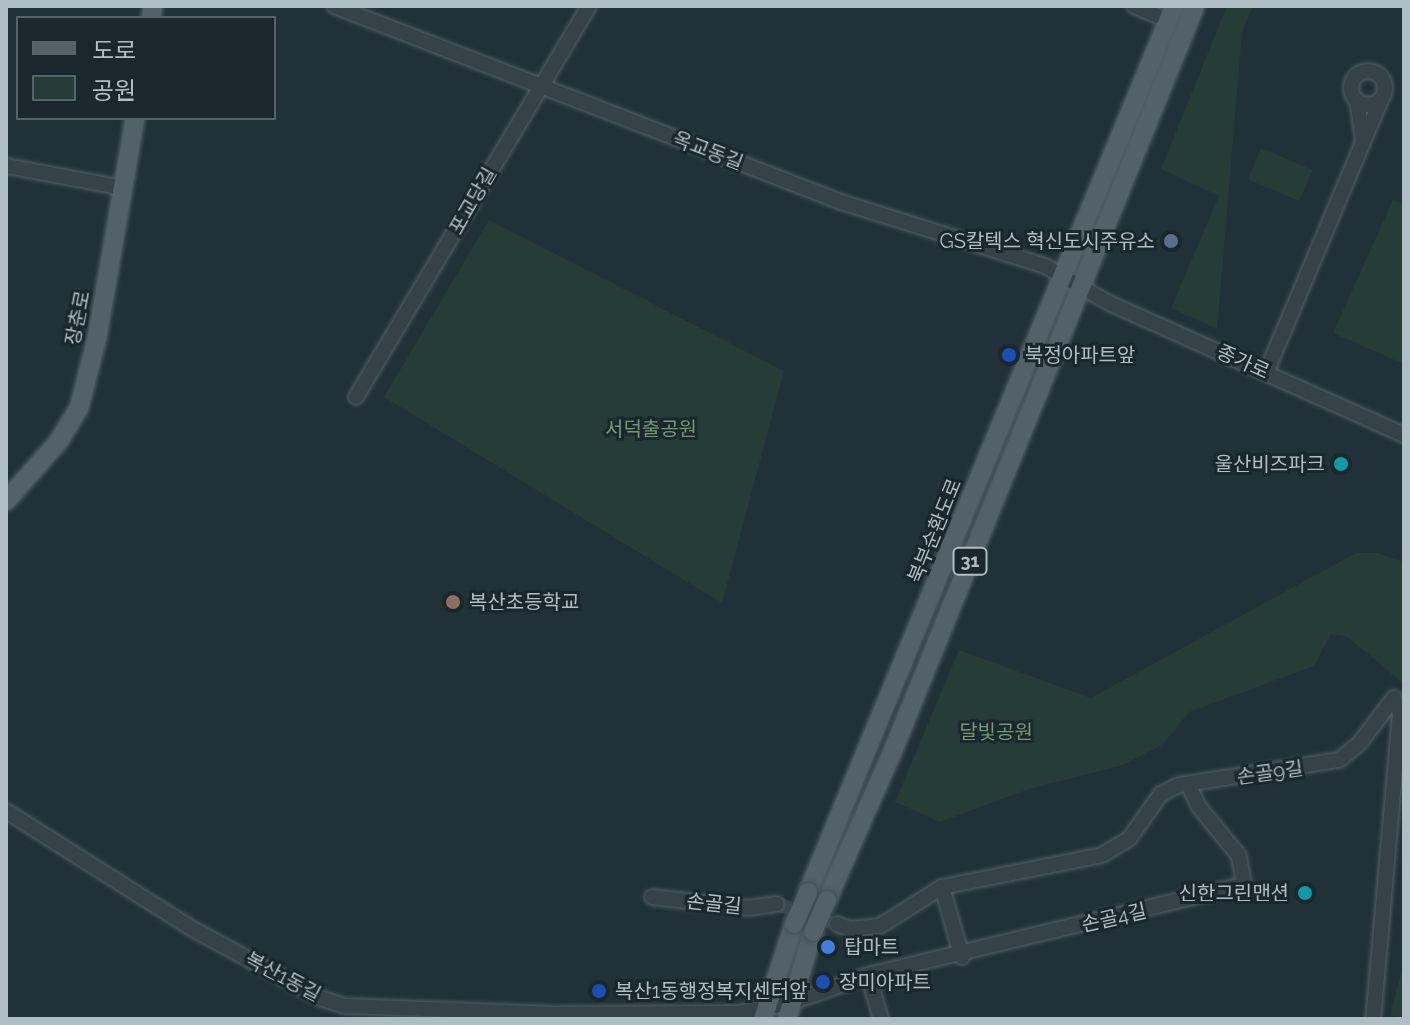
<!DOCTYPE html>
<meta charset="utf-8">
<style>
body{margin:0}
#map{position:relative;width:1410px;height:1025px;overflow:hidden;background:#213138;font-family:Raleway,"Noto Sans KR",sans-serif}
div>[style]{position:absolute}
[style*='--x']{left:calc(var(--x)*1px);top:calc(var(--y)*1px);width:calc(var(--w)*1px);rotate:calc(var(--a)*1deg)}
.green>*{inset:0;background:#263d37;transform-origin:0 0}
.minor-tunnel>*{height:14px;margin-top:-7px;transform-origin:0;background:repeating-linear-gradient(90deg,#36464d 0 14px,transparent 0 21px)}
.roads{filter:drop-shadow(0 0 2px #526066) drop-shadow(0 0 2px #526066)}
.minor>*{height:14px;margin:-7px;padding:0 7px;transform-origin:7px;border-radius:7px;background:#354348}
.minor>.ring{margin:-7px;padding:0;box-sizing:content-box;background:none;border:14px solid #354348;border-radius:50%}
.major>*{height:18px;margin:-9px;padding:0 9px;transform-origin:9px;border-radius:9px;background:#536268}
.bridges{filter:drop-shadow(0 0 2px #414e55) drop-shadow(0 0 2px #414e55)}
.major-bridge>*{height:18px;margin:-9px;padding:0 9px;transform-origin:9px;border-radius:9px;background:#536268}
.dots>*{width:22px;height:22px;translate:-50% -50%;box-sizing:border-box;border:4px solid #1a272d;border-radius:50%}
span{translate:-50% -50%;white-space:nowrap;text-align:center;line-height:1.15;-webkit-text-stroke:6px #1a272d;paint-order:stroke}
.shield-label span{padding:2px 6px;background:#1a272d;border:2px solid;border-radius:6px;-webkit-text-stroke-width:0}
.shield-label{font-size:18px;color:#afbec5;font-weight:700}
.street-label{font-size:20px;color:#afbec5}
.poi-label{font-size:20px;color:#afbec5}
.right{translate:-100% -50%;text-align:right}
.left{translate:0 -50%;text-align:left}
.park-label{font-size:20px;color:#729970}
.frame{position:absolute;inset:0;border:8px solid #afbec5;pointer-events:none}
.legend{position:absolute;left:16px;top:16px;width:260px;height:104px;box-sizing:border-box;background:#1a272d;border:2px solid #56636a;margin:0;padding:10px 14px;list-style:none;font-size:24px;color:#afbec5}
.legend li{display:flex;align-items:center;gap:16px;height:40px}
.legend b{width:40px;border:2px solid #56636a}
</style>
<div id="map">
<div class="green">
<div style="clip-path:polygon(1227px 6px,1253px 6px,1242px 32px,1217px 329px,1171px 308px,1219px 196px,1161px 169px)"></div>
<div style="left:1261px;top:148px;width:56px;height:34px;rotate:23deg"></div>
<div style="clip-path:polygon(1393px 200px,1404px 205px,1404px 364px,1333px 333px)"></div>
<div style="clip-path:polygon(489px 220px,784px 371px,722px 603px,384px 397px)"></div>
<div style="clip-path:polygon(1356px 553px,1377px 553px,1404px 562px,1404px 684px,1348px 637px,1331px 634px,1314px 666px,1189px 712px,1163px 744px,1123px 765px,1026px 790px,940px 822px,895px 802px,959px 650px,1091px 698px)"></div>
<div style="clip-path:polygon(1404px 963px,1404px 1018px,1390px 1015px)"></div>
</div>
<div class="minor-tunnel">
<div style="--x:777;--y:904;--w:63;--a:18.4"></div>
</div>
<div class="roads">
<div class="minor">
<div style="--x:334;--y:6;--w:544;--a:21.14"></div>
<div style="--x:841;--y:202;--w:214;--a:17.4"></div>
<div style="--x:1045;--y:266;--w:74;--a:30"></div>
<div style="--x:1109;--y:303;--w:323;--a:24.1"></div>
<div style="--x:1134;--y:6;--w:26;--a:23"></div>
<div class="ring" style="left:1351px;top:71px;width:20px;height:20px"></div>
<div style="--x:1357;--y:100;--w:40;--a:81.5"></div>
<div style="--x:6;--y:166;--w:119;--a:10.6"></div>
<div style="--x:1266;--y:373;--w:297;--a:-67.2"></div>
<div style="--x:356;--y:397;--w:455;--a:-59.2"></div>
<div style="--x:6;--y:811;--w:219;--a:32.3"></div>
<div style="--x:191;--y:928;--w:147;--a:28.5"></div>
<div style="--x:320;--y:998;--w:26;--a:18"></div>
<div style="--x:345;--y:1006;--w:205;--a:2.2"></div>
<div style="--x:550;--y:1014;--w:188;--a:-0.3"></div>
<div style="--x:738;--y:1013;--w:53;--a:-10.9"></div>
<div style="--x:790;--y:1003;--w:83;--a:-19.7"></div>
<div style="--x:868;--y:975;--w:387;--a:-13.5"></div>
<div style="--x:1244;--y:885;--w:29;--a:-100"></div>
<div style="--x:1239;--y:856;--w:63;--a:-129.2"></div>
<div style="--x:1199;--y:807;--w:25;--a:-116"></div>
<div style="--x:942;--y:887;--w:73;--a:74.1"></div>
<div style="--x:652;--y:897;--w:97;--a:6.5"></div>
<div style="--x:748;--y:908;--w:29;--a:-8"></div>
<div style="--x:837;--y:924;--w:14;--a:21"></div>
<div style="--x:850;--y:929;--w:30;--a:-6"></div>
<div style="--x:880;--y:926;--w:73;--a:-32.2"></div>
<div style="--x:942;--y:887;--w:163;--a:-11.3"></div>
<div style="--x:1102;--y:855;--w:31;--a:-31"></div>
<div style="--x:1129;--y:839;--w:55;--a:-54.6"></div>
<div style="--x:1161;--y:794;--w:20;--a:-27"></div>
<div style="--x:1179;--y:785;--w:162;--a:-8.9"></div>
<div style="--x:1339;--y:760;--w:26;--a:-39"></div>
<div style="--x:1359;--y:744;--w:58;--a:-52.7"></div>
<div style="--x:1394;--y:698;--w:16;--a:68"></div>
<div style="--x:1400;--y:713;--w:307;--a:95"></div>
<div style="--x:868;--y:975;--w:46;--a:73.5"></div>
</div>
<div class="major">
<div style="--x:151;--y:18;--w:12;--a:-81"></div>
<div style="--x:6;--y:501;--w:80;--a:-48.5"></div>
<div style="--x:59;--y:441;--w:39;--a:-59"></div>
<div style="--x:79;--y:408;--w:72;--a:-75.6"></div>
<div style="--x:97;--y:338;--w:223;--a:-80.2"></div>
<div style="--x:808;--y:892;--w:959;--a:-67.55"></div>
<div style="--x:827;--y:900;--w:166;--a:-66.2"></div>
<div style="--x:894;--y:748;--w:801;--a:-67.92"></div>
<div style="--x:763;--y:1019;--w:100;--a:-71.9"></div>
<div style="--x:787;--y:1019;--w:91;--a:-73.4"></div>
</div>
</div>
<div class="bridges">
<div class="major-bridge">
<div style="--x:794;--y:924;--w:35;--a:-66"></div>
<div style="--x:813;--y:932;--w:35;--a:-66"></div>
</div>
</div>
<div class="dots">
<div style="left:1171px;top:241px;background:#5c6f8a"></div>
<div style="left:1009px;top:355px;background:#1a4fb4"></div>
<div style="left:1341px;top:464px;background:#0f9aa8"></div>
<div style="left:453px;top:602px;background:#8d6e63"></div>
<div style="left:1305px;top:893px;background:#0f9aa8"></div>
<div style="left:828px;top:947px;background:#3f7fe0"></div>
<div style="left:823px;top:982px;background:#1a4fb4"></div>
<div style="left:599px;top:991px;background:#1a4fb4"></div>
</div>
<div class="shield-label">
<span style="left:970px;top:561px">31</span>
</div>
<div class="street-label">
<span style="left:708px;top:151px;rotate:21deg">옥교동길</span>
<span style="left:473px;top:201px;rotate:-60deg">포교당길</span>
<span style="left:78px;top:318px;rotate:-79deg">장춘로</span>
<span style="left:1243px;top:362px;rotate:24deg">종가로</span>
<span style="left:935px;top:531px;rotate:-68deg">북부순환도로</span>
<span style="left:1270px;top:773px;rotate:-8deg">손골9길</span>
<span style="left:714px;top:904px;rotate:6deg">손골길</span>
<span style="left:1114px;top:918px;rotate:-13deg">손골4길</span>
<span style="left:283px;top:977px;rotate:28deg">복산1동길</span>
</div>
<div class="poi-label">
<span class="right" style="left:1155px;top:241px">GS칼텍스 혁신도시주유소</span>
<span class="left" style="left:1025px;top:355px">북정아파트앞</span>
<span class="right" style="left:1325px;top:464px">울산비즈파크</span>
<span class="left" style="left:469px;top:602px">복산초등학교</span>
<span class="right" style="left:1289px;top:893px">신한그린맨션</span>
<span class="left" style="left:844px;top:947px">탑마트</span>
<span class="left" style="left:839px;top:982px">장미아파트</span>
<span class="left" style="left:615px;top:991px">복산1동행정복지센터앞</span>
</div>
<div class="park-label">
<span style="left:651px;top:429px">서덕출공원</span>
<span style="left:996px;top:732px">달빛공원</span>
</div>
<div class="frame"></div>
<ul class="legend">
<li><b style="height:10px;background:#536268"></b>도로</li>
<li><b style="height:22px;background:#263d37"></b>공원</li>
</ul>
</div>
